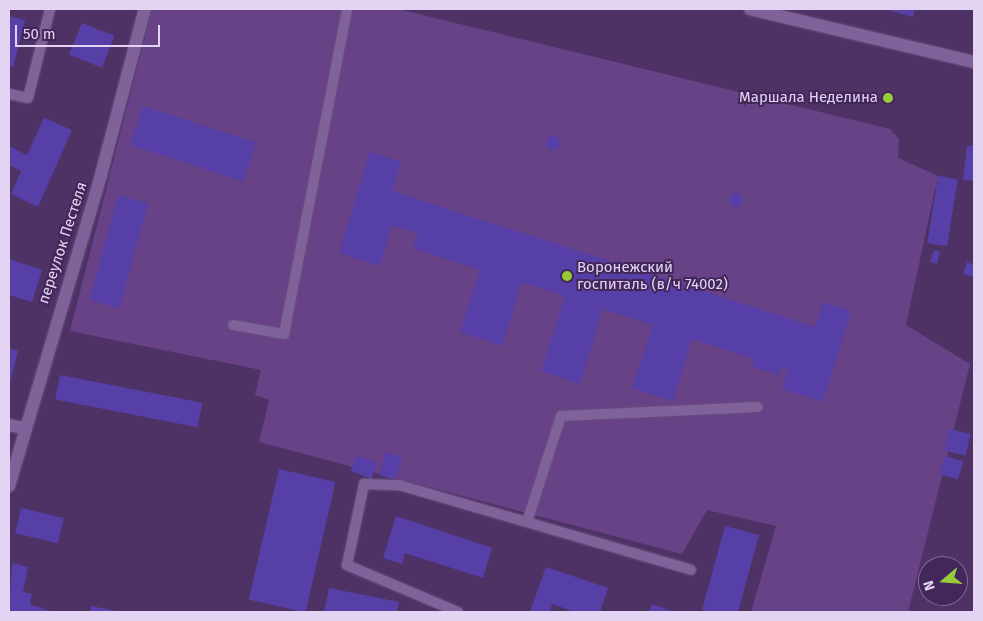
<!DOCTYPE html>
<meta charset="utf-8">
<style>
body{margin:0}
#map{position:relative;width:983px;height:621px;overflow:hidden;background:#4e3266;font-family:"Fira Sans",sans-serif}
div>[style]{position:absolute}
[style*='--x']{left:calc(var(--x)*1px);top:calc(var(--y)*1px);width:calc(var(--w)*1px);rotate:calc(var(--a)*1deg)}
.green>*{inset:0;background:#684287}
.building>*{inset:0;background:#5640a8;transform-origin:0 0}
.round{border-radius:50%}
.roads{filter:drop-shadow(0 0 1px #68507c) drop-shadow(0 0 1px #68507c)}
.service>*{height:10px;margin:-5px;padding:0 5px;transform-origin:5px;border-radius:5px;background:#7f629a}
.minor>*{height:12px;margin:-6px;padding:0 6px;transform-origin:6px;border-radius:6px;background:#7f629a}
.tertiary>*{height:12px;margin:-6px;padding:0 6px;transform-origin:6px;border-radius:6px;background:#7f629a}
.dots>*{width:14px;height:14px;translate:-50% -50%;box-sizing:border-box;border:2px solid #43275a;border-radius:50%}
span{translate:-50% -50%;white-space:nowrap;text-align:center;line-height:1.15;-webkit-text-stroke:4px #43275a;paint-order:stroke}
.poi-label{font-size:15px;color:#e3d4f3}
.right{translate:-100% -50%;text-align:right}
.left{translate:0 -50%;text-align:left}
.street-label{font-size:15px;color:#e3d4f3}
.frame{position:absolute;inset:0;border:10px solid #e3d4f3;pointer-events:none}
.north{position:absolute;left:918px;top:556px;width:50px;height:50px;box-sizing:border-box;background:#43275a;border:1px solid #836c97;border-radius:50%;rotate:252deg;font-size:14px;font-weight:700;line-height:20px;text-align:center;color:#e3d4f3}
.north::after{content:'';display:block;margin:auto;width:18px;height:22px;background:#97cc39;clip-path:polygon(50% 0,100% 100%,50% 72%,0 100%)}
.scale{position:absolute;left:15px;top:25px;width:145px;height:22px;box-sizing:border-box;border:2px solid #e3d4f3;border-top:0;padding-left:6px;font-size:15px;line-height:18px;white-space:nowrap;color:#e3d4f3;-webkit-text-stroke:4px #43275a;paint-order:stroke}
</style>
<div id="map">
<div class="green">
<div style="clip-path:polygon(152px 9px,398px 9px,890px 129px,899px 139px,898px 158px,938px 176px,906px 325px,970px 364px,908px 612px,751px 612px,776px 526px,707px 510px,682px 554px,259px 442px,269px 400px,255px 395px,261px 370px,70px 331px)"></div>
</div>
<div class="building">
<div style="clip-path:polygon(885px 9px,915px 9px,913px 17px)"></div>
<div style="clip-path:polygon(9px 16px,25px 20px,13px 67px,9px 66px)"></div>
<div style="left:82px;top:23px;width:35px;height:34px;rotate:22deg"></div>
<div style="left:143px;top:106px;width:119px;height:41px;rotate:18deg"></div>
<div style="clip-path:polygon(44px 118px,72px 130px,38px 207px,11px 194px,21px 171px,9px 165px,9px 146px,27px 155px)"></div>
<div class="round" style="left:546px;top:136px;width:14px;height:14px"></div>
<div style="clip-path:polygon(967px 146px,974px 146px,974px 181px,963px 180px)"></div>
<div style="clip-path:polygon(370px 152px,401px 162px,392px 191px,815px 327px,823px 302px,851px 311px,823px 402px,782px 389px,788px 371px,781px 368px,779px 375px,752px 367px,755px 359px,692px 339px,673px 401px,632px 388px,653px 325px,603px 309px,580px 384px,541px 371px,565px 296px,522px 282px,502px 346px,460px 332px,480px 270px,413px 248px,418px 233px,392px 225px,380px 266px,339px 253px)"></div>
<div style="left:938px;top:176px;width:20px;height:68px;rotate:9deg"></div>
<div class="round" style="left:729px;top:193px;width:14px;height:14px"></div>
<div style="left:118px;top:195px;width:31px;height:109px;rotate:15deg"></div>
<div style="clip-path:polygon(934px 250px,940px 252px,937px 264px,930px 262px)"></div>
<div style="clip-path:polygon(9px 259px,42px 270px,32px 302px,9px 295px)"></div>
<div style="clip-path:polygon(967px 262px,974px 265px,974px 277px,963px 274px)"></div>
<div style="clip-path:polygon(9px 348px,18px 351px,9px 387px)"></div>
<div style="left:60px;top:375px;width:145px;height:25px;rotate:11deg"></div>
<div style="left:949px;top:429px;width:22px;height:22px;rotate:13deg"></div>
<div style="left:386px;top:452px;width:17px;height:24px;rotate:17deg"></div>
<div style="left:357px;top:455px;width:22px;height:17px;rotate:22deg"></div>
<div style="left:945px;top:456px;width:19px;height:19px;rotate:16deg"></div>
<div style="left:279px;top:469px;width:58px;height:134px;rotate:13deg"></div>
<div style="left:21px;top:508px;width:44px;height:26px;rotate:13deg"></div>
<div style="clip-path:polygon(396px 516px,492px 548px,483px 578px,405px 553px,402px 564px,383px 558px)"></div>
<div style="clip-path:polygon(725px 526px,759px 535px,738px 612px,709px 612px,702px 610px)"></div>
<div style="clip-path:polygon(12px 563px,28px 567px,23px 592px,32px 594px,30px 604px,53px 612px,9px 612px)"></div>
<div style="clip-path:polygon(546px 567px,608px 588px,600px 612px,575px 612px,552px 604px,550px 612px,530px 612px)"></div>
<div style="clip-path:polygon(329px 588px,399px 602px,397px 612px,324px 612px)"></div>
<div style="clip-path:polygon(652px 604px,674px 612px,649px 612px)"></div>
<div style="clip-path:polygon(91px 606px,116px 611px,116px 612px,90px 612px)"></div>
</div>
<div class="roads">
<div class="service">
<div style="--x:9;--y:94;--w:19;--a:12"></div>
<div style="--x:28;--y:98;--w:92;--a:-76.1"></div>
<div style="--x:233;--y:325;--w:52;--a:10"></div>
<div style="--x:284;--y:334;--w:331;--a:-79"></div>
<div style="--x:527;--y:522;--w:111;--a:-72.2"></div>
<div style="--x:561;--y:416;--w:197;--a:-2.6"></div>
<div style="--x:458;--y:612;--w:121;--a:-157.1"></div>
<div style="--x:347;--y:565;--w:83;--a:-78.1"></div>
<div style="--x:364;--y:484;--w:35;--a:2"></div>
<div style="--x:399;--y:485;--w:304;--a:16.2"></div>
</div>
<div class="minor">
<div style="--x:9;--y:425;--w:14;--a:12"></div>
<div style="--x:9;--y:486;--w:324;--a:-73.5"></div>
<div style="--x:101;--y:175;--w:172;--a:-75.2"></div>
</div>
<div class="tertiary">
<div style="--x:750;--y:9;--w:230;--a:13.3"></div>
</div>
</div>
<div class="dots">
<div style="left:888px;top:98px;background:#97cc39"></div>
<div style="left:567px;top:276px;background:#97cc39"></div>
</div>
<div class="poi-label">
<span class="right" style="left:878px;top:98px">Маршала Неделина</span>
<span class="left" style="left:577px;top:276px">Воронежский<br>госпиталь (в/ч 74002)</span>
</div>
<div class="street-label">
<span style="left:63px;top:243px;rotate:-72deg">переулок Пестеля</span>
</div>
<div class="frame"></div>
<div class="north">N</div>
<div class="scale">50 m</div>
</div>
